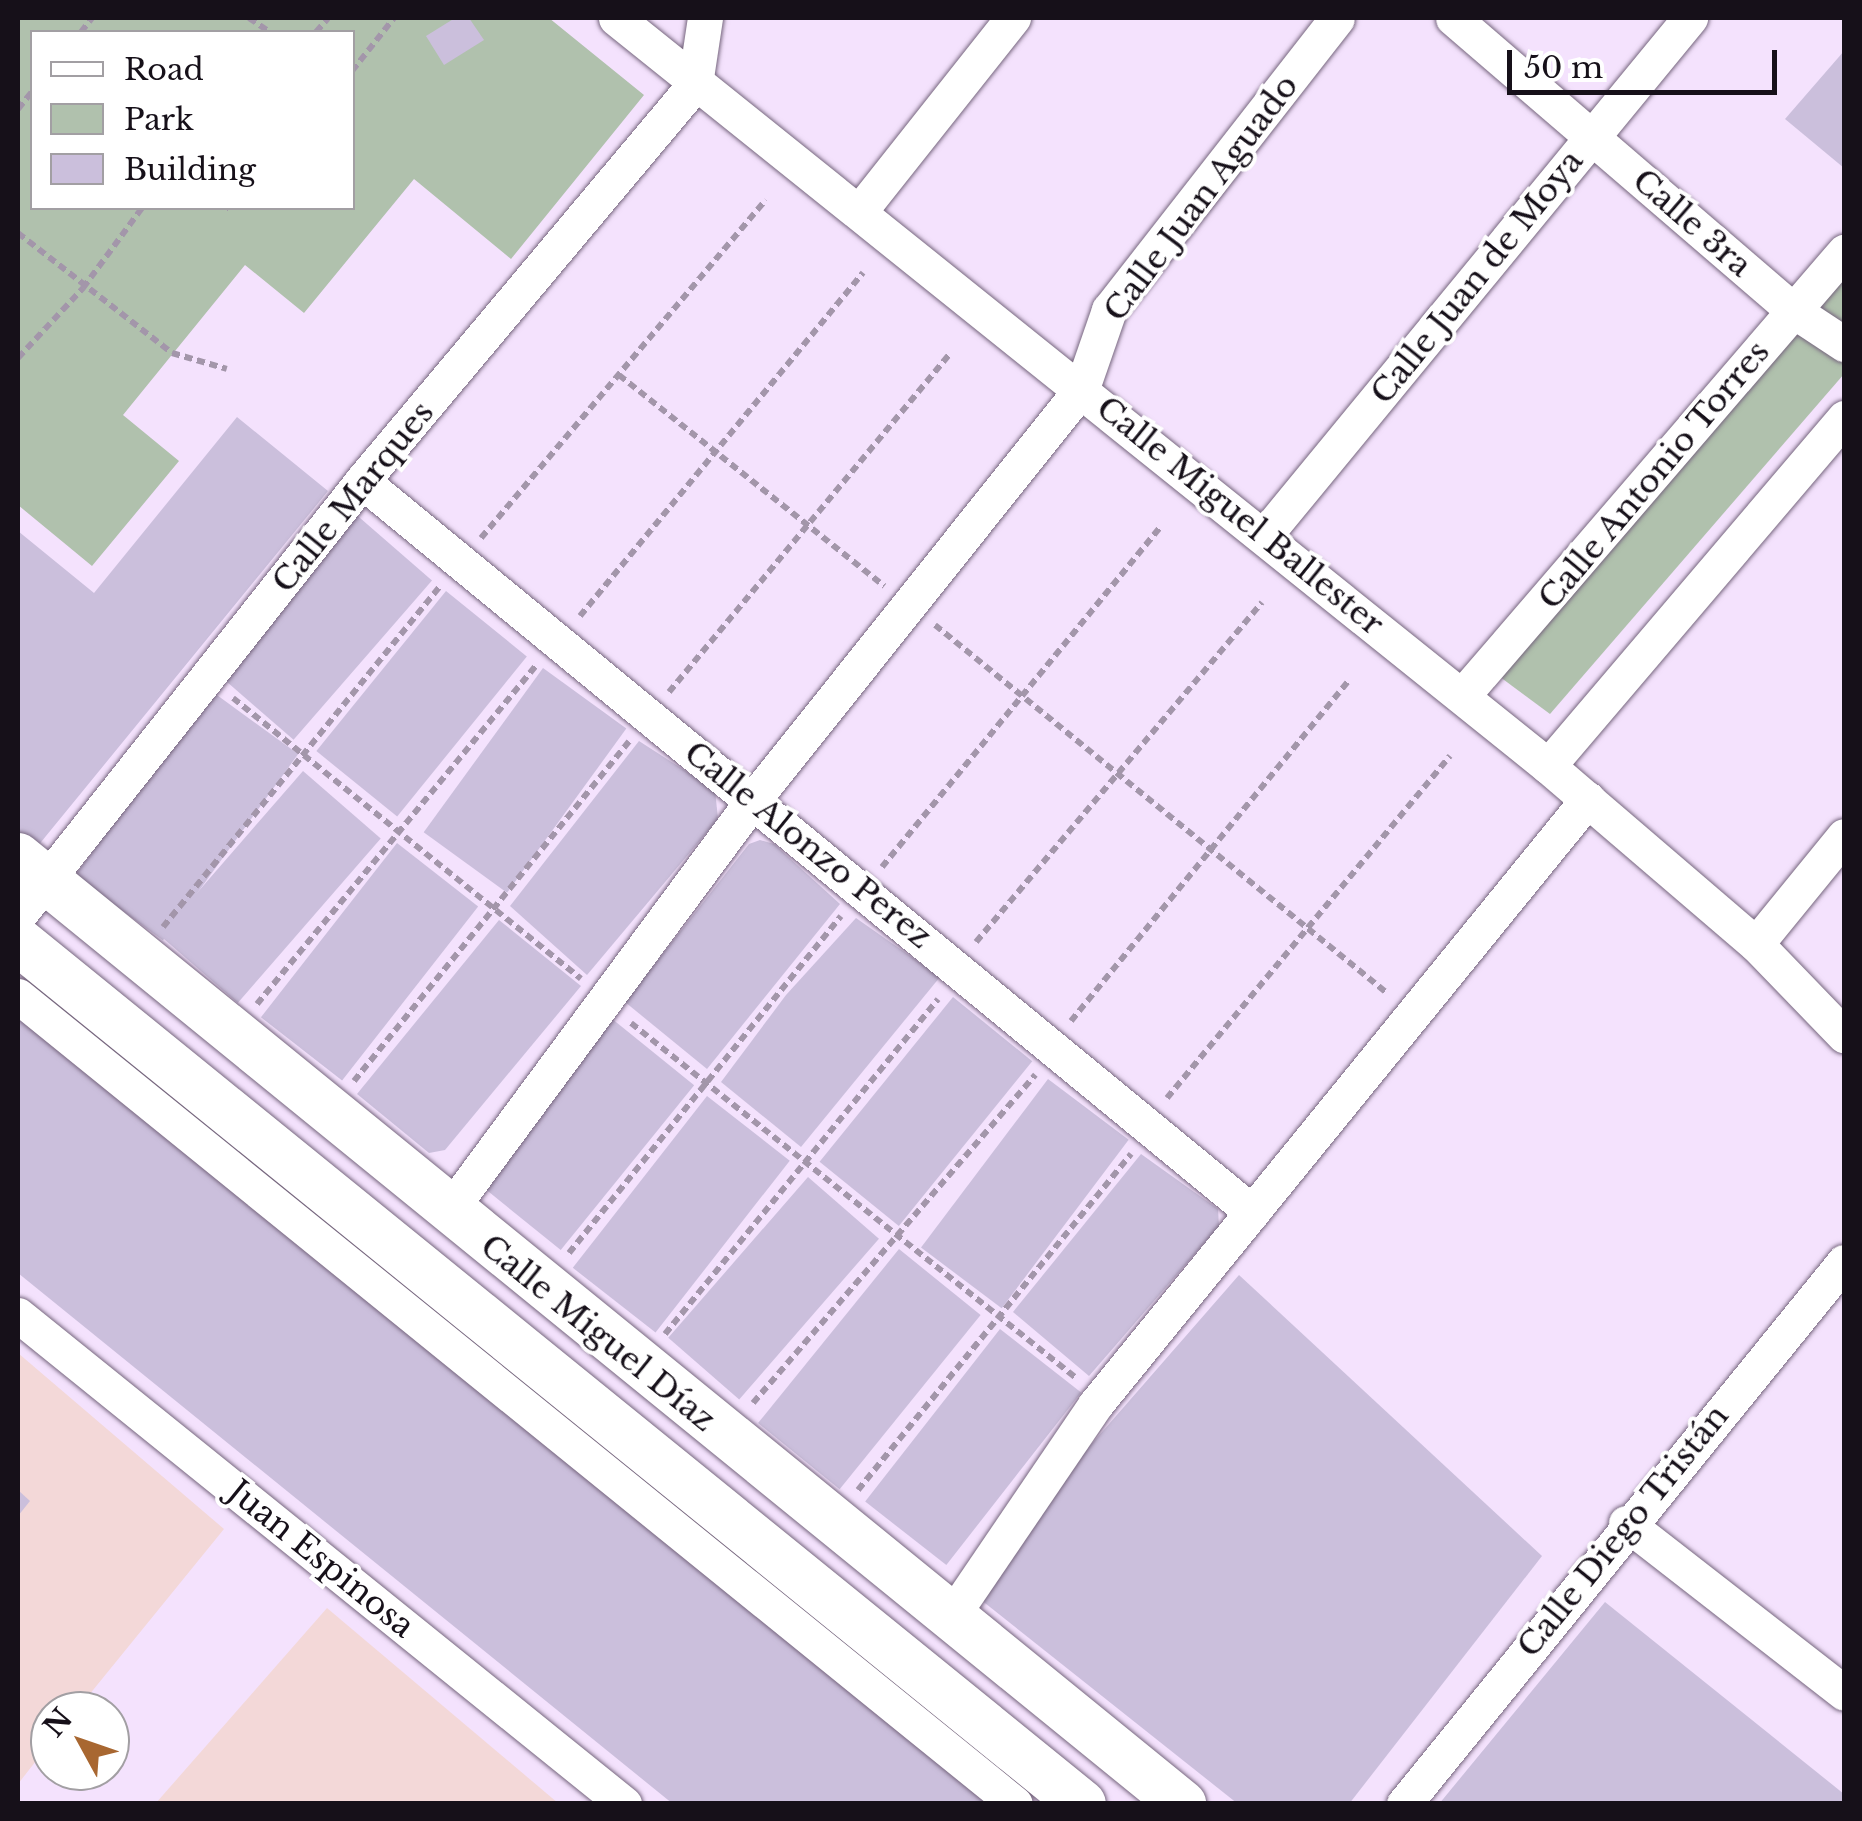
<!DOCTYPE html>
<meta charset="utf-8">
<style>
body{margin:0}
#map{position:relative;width:1862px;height:1821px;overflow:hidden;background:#f4e2fd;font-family:"Libre Baskerville",serif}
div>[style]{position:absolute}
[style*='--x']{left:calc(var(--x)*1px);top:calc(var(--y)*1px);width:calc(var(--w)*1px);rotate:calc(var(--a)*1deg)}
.industrial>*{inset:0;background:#f3d8d8}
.green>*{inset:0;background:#b0c1ad}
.building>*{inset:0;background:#cbbfdc;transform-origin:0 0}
.path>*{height:6px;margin-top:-3px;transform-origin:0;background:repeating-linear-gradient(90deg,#a396aa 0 8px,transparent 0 13px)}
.roads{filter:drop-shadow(0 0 2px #76667e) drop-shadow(0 0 2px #76667e)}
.street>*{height:35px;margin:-17.5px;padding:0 17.5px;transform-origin:17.5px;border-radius:17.5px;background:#fff}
.secondary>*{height:48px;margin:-24px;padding:0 24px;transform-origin:24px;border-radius:24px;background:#fff}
span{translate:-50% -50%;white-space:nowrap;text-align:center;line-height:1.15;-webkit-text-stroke:8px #fff;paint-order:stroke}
.street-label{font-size:32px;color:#161019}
.frame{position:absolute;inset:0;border:20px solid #161019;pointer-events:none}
.legend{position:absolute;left:30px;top:30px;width:325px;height:180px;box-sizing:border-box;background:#fff;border:2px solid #a29fa3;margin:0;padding:12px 18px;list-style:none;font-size:30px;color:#161019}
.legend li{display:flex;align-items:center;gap:20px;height:50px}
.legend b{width:50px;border:2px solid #a29fa3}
.north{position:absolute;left:30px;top:1691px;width:100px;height:100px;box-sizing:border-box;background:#fff;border:2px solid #a29fa3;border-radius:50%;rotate:310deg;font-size:28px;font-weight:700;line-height:40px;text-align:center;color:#161019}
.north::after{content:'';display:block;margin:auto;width:35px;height:45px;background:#a86731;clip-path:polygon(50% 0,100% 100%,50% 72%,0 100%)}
.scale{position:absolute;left:1507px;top:50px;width:270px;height:45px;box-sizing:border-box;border:5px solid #161019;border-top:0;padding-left:12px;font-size:30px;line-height:35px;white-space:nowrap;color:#161019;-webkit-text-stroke:8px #fff;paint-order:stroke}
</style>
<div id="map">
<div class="industrial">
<div style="clip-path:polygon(18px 1353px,224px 1529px,76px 1711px,50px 1711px,50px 1743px,18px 1784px)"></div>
<div style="clip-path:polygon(327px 1608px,558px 1803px,156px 1803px)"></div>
</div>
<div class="green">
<div style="clip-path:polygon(evenodd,18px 18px,549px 18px,644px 95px,511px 259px,414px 179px,304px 313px,245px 265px,123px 415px,179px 461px,92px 566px,18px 505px,18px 18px,32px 32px,352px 32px,352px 208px,32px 208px,32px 32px)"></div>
<div style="clip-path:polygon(1844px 252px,1844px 374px,1550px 714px,1488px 668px)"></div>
</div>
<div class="building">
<div style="clip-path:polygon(455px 18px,469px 18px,484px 40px,444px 65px,426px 36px)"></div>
<div style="clip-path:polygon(1844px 51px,1844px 168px,1785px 119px)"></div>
<div style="clip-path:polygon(237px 417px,328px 491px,37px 847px,18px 831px,18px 531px,94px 593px)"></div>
<div style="left:352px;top:511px;width:106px;height:211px;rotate:41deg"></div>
<div style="left:446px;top:591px;width:104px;height:206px;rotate:39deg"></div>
<div style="left:543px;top:668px;width:103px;height:203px;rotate:36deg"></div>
<div style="left:210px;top:690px;width:109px;height:230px;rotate:36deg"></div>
<div style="clip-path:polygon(639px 741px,715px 790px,718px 819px,587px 975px,510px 906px)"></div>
<div style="left:303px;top:771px;width:103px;height:218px;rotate:41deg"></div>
<div style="clip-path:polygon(760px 840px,774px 844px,840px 904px,707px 1069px,625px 1002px,749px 844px)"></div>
<div style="left:397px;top:843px;width:103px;height:221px;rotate:38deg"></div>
<div style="clip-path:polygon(856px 918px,940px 977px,801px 1147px,721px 1082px,786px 995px)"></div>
<div style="clip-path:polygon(499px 920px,581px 986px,445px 1150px,429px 1153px,357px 1094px)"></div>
<div style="left:953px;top:997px;width:102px;height:212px;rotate:39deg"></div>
<div style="clip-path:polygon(18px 1013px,988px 1804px,673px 1804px,18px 1273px)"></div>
<div style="left:611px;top:1018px;width:107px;height:212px;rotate:39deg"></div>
<div style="left:1048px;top:1079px;width:101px;height:211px;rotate:37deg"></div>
<div style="left:707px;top:1096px;width:105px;height:218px;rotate:38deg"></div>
<div style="clip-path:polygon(1141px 1154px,1218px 1209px,1219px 1226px,1089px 1376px,1013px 1312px)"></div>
<div style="left:808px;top:1177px;width:94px;height:213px;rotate:41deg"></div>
<div style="left:899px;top:1249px;width:105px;height:224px;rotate:39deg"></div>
<div style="clip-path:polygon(1239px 1275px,1542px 1556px,1349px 1804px,1238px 1804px,966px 1588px)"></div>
<div style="left:1000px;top:1329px;width:103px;height:219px;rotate:38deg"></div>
<div style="clip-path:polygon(18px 1490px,30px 1501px,18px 1516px)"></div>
<div style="clip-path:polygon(1605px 1602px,1844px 1794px,1844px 1804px,1439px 1804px)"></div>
</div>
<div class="path">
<div style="--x:249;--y:18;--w:25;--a:34"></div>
<div style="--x:81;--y:32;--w:18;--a:-52"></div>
<div style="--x:316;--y:32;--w:18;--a:-49"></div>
<div style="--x:352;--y:71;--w:68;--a:-51.6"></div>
<div style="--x:18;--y:109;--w:22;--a:-51"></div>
<div style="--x:227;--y:208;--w:1;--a:0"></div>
<div style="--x:18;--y:233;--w:195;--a:37.9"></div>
<div style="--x:172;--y:353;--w:57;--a:16.2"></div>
<div style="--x:18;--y:358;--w:96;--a:-47.1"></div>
<div style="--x:83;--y:288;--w:99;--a:-53.6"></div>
<div style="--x:619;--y:375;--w:339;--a:38.5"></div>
<div style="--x:481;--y:538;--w:442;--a:-49.9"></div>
<div style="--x:580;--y:616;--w:445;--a:-50.5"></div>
<div style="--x:935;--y:625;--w:583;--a:39.15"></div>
<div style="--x:669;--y:692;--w:440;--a:-50.3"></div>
<div style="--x:233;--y:698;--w:447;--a:38.9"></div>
<div style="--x:882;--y:867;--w:441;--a:-50.7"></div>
<div style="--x:163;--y:927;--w:438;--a:-50.9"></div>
<div style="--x:976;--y:942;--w:444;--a:-49.9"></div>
<div style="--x:257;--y:1004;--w:438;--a:-50.5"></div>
<div style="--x:1071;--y:1021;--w:440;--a:-50.8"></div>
<div style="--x:631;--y:1023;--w:568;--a:38.57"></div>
<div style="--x:354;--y:1081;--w:437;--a:-51"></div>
<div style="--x:1167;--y:1098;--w:444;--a:-50.4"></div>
<div style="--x:569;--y:1253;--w:433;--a:-51.1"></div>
<div style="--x:665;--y:1334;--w:432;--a:-50.8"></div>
<div style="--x:753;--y:1403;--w:433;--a:-49.3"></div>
<div style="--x:858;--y:1490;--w:433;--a:-50.9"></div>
</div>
<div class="roads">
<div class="street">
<div style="--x:616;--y:18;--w:1195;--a:38.75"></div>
<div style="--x:1548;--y:766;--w:274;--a:40.6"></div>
<div style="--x:1756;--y:944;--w:127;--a:46"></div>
<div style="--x:1453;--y:18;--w:450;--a:40.7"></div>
<div style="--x:1794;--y:311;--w:60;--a:33.4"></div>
<div style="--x:859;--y:212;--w:248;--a:-51.6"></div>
<div style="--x:362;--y:481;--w:1152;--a:39.4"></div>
<div style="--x:1264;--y:536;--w:671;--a:-50.57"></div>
<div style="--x:1462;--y:696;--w:586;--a:-49.29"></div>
<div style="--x:1548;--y:766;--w:457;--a:-49.6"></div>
<div style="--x:18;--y:916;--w:555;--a:-51.66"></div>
<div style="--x:362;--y:481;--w:518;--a:-50.01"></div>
<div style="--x:695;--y:84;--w:67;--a:-81.4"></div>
<div style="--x:1756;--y:944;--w:139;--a:-50.8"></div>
<div style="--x:18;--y:996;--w:1283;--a:39.02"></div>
<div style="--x:448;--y:1212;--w:513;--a:-53.49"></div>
<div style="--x:753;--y:800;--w:527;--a:-51.39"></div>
<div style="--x:1082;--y:388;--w:83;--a:-70.9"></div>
<div style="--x:1109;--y:310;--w:370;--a:-52"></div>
<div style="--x:18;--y:1315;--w:779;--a:38.9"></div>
<div style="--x:1626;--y:1523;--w:276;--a:37.9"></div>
<div style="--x:951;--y:1617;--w:256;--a:-55.8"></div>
<div style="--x:1095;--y:1405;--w:781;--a:-50.87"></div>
<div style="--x:1404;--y:1804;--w:698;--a:-50.93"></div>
</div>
<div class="secondary">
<div style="--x:18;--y:857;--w:1501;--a:39.13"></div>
<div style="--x:18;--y:941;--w:1370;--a:39.05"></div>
</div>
</div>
<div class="street-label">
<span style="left:1201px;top:198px;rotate:-53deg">Calle Juan Aguado</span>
<span style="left:1692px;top:223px;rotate:41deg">Calle 3ra</span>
<span style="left:1477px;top:277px;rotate:-51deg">Calle Juan de Moya</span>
<span style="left:1654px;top:475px;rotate:-50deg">Calle Antonio Torres</span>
<span style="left:353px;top:497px;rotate:-51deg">Calle Marques</span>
<span style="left:1240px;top:516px;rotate:39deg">Calle Miguel Ballester</span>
<span style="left:808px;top:845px;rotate:39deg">Calle Alonzo Perez</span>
<span style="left:598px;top:1333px;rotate:39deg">Calle Miguel Díaz</span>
<span style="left:1623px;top:1531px;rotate:-51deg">Calle Diego Tristán</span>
<span style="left:321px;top:1559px;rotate:39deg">Juan Espinosa</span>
</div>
<div class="frame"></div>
<ul class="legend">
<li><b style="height:12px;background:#fff"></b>Road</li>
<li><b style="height:28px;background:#b0c1ad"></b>Park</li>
<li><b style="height:28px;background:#cbbfdc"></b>Building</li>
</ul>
<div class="north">N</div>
<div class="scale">50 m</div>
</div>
